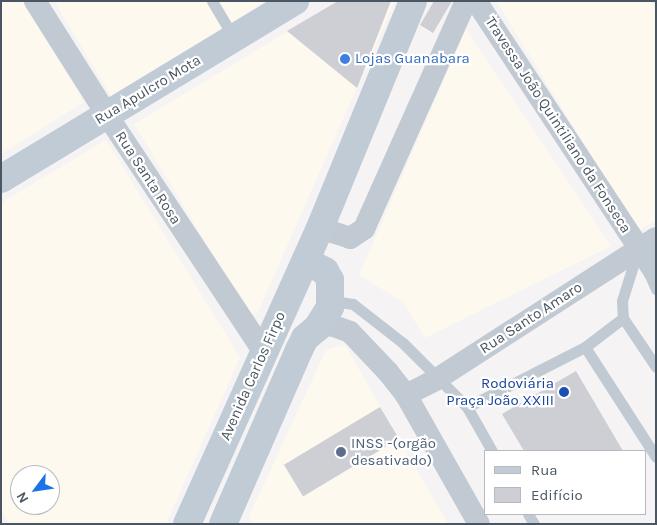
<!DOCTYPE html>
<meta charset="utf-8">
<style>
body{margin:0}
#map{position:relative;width:657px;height:525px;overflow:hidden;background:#f5f3f3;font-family:Karla,sans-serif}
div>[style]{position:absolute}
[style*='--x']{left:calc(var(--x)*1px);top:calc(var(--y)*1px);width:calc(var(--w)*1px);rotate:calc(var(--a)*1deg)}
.commercial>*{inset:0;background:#fdf9ef}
.building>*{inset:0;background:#cdcfd5;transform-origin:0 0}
.lane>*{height:11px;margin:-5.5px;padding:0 5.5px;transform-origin:5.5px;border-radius:5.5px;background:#c1cad2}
.street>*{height:22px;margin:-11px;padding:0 11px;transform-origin:11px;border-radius:11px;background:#c1cad2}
.secondary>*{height:28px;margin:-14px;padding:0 14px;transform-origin:14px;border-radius:14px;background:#c1cbd6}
.dots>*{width:14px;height:14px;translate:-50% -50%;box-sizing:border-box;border:2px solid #fff;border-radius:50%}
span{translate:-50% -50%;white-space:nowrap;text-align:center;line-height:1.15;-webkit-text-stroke:4.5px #fff;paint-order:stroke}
.shop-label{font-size:15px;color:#366cbe}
.left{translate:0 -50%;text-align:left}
.street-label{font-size:15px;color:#4a5661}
.transit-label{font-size:15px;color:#164399}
.right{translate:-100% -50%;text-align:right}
.service-label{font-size:15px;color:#4e5e75}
.frame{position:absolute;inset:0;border:2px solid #4a5661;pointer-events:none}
.legend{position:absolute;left:484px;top:450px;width:162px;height:65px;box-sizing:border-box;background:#fff;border:1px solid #b7bbc0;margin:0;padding:6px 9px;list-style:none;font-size:15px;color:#4a5661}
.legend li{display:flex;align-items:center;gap:10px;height:25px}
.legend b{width:25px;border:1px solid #b7bbc0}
.north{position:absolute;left:10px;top:465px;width:50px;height:50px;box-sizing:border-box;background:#fff;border:1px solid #b7bbc0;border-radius:50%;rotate:239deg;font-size:14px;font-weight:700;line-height:20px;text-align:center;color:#4a5661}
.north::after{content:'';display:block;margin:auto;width:18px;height:22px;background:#1a73e8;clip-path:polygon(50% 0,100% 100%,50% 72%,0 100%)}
</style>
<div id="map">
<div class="commercial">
<div style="clip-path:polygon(1px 1px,22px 1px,84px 102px,1px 154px)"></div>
<div style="clip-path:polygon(54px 1px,266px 1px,111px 96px)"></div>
<div style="clip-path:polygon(338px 1px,395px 1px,258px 312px,249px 314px,134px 124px)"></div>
<div style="clip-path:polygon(496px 1px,650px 1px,656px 9px,656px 220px,638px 231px)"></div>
<div style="clip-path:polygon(466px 29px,611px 246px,425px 338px,403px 302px,359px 275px)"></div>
<div style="clip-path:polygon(evenodd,106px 140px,240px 357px,166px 524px,10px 524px,1px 510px,1px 203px,106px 140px,20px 475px,50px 475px,50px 505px,20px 505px,20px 475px)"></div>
<div style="clip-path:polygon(345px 345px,448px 524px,253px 524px,249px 516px,326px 350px)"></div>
</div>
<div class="building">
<div style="clip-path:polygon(338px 1px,391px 1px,357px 88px,287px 31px)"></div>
<div style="clip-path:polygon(434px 1px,452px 1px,433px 33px,420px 25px)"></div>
<div style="clip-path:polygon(576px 371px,623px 451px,524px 451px,502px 414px)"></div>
<div style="left:380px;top:407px;width:37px;height:112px;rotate:59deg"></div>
</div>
<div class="lane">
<div style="--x:212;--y:1;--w:43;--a:59.3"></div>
<div style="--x:637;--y:253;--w:50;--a:107.4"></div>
<div style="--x:622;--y:301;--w:17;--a:87"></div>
<div style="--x:623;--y:318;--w:59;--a:56"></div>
<div style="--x:648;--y:271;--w:20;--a:66"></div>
<div style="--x:331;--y:306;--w:10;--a:-24"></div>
<div style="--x:340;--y:302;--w:13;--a:9"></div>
<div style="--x:353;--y:304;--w:63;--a:38"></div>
<div style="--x:403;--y:343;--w:91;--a:45"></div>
<div style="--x:467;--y:407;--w:51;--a:60.4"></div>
<div style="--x:585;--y:347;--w:131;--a:57.2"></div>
<div style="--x:467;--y:407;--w:132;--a:-27"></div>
<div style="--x:585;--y:347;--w:48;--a:-37.3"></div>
<div style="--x:528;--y:514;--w:12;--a:59"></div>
</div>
<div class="street">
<div style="--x:35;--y:1;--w:135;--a:57.7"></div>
<div style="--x:107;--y:115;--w:284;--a:56.5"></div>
<div style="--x:476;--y:1;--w:327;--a:56.6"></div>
<div style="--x:320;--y:228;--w:32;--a:18"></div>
<div style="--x:350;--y:238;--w:17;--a:-33"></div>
<div style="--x:364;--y:229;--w:250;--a:-65.9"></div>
<div style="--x:317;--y:328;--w:14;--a:-12"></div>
<div style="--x:331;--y:325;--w:20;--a:20"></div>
<div style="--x:350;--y:332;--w:55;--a:46.5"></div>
<div style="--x:388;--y:372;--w:29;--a:52"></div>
<div style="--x:406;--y:395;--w:148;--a:60.5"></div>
<div style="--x:406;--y:395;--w:35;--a:-27"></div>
<div style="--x:437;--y:379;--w:260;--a:-32.8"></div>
</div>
<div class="secondary">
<div style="--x:1;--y:179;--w:344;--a:-31.2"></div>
<div style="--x:187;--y:524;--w:325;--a:-65.8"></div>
<div style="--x:320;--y:228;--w:245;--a:-67.7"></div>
<div style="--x:223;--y:524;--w:190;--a:-66.4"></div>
<div style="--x:299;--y:350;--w:13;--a:-63"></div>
<div style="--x:305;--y:338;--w:16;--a:-40"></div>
<div style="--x:317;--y:328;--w:25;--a:-58"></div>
<div style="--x:330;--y:307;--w:27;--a:-90"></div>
<div style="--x:330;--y:280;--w:10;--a:-119"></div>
<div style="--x:325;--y:271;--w:22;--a:-153"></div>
</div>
<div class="dots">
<div style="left:345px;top:59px;background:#3f7fe0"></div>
<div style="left:564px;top:392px;background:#1a4fb4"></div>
<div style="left:341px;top:452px;background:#5c6f8a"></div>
</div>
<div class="shop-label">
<span class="left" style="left:355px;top:59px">Lojas Guanabara</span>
</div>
<div class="street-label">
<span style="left:148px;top:90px;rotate:-31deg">Rua Apulcro Mota</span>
<span style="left:558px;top:125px;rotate:57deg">Travessa João Quintiliano da Fonseca</span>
<span style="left:148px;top:178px;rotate:57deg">Rua Santa Rosa</span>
<span style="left:531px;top:318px;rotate:-33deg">Rua Santo Amaro</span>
<span style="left:253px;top:376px;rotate:-66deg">Avenida Carlos Firpo</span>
</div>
<div class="transit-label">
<span class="right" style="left:554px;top:392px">Rodoviária<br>Praça João XXIII</span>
</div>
<div class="service-label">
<span class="left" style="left:351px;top:452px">INSS -(orgão<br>desativado)</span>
</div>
<div class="frame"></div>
<ul class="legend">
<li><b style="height:6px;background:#c1cbd6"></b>Rua</li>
<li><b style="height:14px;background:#cdcfd5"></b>Edifício</li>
</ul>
<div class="north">N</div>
</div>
